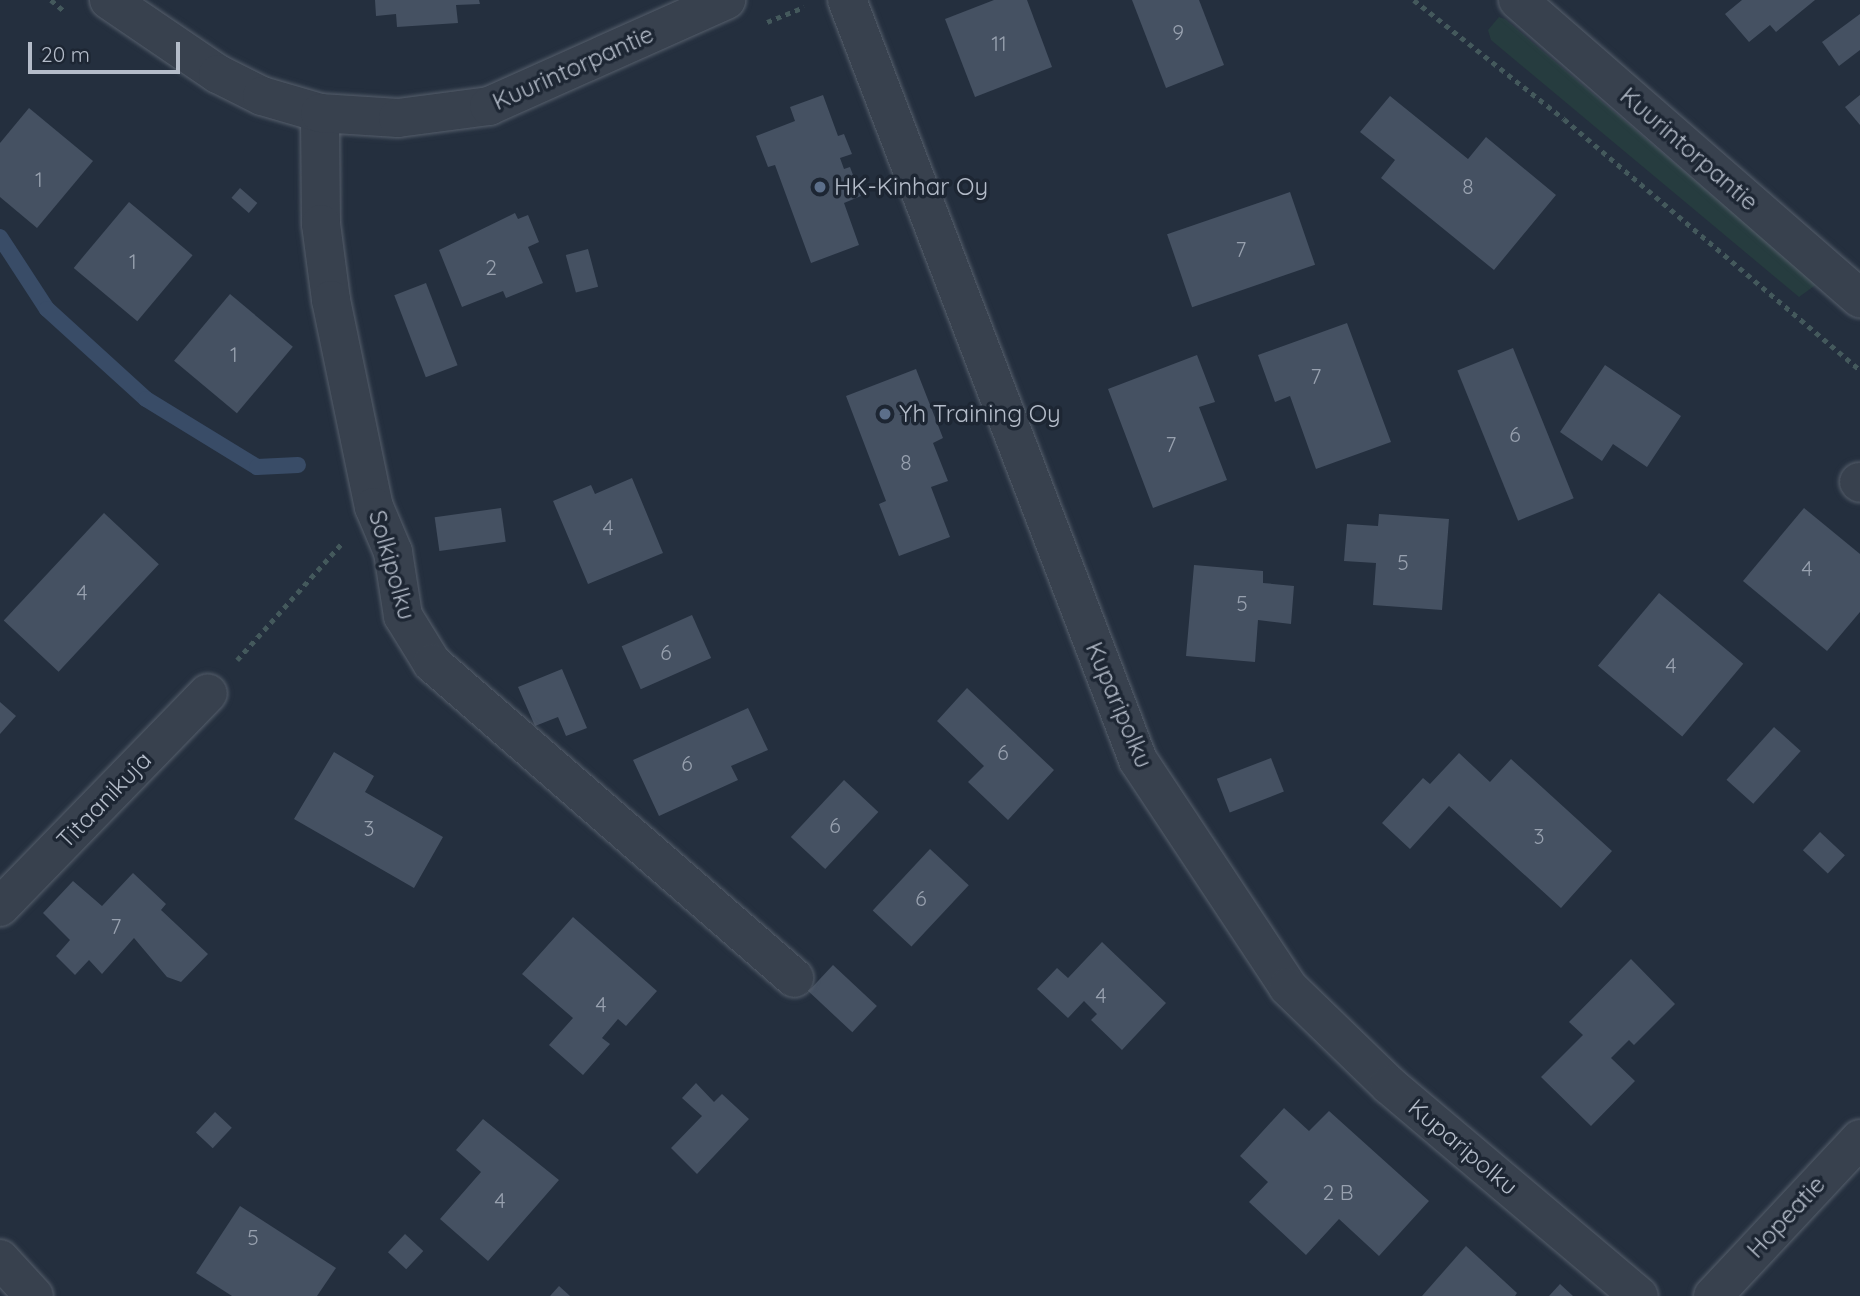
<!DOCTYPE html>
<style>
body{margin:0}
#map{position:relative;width:1860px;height:1296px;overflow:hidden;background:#242f3e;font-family:Quicksand,sans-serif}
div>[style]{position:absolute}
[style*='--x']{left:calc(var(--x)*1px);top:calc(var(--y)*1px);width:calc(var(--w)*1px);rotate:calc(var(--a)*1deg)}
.green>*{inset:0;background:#263c3f}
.stream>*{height:16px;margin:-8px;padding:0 8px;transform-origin:8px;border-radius:8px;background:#394c67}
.building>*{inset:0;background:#455162;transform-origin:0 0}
.path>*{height:4.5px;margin-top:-2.25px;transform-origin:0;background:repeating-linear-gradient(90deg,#44595c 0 5px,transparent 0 10px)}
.roads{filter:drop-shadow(0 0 2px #565f6c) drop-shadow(0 0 2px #565f6c)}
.minor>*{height:38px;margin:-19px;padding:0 19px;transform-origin:19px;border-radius:19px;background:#38414e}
.tertiary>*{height:38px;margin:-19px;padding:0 19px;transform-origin:19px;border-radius:19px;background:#38414e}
.dots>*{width:19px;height:19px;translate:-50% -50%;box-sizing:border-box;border:4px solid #1d2633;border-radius:50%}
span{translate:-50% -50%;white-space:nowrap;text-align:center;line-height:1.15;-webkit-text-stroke:7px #1d2633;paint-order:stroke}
.number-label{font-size:21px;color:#98a1af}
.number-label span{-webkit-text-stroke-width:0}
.street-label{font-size:24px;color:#b4bcc9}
.poi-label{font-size:24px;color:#b4bcc9}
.left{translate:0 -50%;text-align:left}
.scale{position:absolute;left:28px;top:42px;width:152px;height:32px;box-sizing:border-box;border:4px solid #b4bcc9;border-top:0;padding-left:9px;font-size:21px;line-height:24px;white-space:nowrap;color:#b4bcc9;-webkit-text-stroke:5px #1d2633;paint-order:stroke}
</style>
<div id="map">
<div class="green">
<div style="clip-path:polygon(1499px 17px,1505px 19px,1817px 284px,1799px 297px,1491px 40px,1488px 30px)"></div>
</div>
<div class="stream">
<div style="--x:0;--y:237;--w:86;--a:56.9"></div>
<div style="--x:47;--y:309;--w:134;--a:42.3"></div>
<div style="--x:146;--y:399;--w:130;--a:31.5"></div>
<div style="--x:257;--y:467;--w:41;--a:-2.8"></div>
</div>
<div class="building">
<div style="clip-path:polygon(375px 0,479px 0,480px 4px,456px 5px,458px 23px,397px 27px,396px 14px,376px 16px)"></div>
<div style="clip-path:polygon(994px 0,1027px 0,1052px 67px,975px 97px,945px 19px)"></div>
<div style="clip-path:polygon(1132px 0,1199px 0,1224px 65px,1166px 88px)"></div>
<div style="clip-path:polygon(1742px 0,1815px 0,1776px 32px,1770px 25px,1749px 42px,1725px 14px)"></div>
<div style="clip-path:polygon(1860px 14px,1860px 50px,1839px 66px,1822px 42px)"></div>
<div style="clip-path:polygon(823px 95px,838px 136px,844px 134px,852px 154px,840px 158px,844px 169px,850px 167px,861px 196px,844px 203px,859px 245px,811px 263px,775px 165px,768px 167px,756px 136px,795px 121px,790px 107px)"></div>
<div style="clip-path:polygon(1860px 95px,1860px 125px,1845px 107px)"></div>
<div style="clip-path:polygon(1390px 96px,1468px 159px,1486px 137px,1556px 195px,1494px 270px,1381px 178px,1395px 160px,1360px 132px)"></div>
<div style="clip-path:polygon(29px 108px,93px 161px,37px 228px,0 197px,0 143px)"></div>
<div style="left:240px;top:188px;width:23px;height:13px;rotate:41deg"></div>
<div style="left:1290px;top:192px;width:77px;height:130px;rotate:71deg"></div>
<div style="left:129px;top:202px;width:83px;height:86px;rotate:40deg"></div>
<div style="clip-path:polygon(515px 213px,518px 219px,528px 215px,539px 242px,528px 247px,543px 283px,506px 298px,503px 291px,462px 307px,439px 250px)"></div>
<div style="left:588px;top:249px;width:39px;height:23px;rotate:75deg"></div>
<div style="left:426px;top:283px;width:88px;height:34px;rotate:69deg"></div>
<div style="left:230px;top:294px;width:82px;height:87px;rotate:40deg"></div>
<div style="clip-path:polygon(1347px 323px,1391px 442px,1316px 469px,1290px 396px,1275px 402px,1258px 355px)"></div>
<div style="left:1513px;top:348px;width:162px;height:60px;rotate:68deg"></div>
<div style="clip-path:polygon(1197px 355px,1215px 402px,1199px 407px,1227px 480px,1153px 508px,1108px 389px)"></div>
<div style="clip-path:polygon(1605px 365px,1681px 416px,1647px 467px,1613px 444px,1602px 461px,1560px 432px)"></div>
<div style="clip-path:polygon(916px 369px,943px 438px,933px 443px,948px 481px,931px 487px,950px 537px,899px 556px,879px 504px,886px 501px,846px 396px)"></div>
<div style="clip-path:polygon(632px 478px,663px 553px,588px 584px,553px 501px,591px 485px,595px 494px)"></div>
<div style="left:501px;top:508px;width:34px;height:67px;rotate:82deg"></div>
<div style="clip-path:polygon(1804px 508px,1860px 554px,1860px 612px,1827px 651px,1743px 581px)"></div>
<div style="left:104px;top:513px;width:75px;height:147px;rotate:43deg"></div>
<div style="clip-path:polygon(1379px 514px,1449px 519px,1442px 610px,1373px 605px,1376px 563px,1344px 561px,1347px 524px,1378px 526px)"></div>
<div style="clip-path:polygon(1194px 565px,1263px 571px,1263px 583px,1294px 586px,1291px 624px,1258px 620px,1255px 662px,1186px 656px)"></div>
<div style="left:1659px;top:593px;width:110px;height:95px;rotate:40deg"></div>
<div style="left:692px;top:615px;width:47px;height:77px;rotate:66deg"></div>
<div style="clip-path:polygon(562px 669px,587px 728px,566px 736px,558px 717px,535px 726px,518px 687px)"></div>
<div style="clip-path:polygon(967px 688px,1054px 770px,1008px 820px,968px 782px,984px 766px,937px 721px)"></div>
<div style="clip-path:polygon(0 702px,16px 716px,0 734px)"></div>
<div style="clip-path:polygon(748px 708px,768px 750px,731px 766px,738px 780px,659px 816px,633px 760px)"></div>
<div style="left:1774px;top:727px;width:36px;height:71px;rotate:42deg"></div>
<div style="clip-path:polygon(334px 752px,374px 776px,365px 792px,443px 837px,414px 888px,294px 819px)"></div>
<div style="clip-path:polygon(1459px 753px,1490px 782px,1511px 759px,1612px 851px,1561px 908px,1449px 806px,1410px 849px,1382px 823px,1423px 778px,1430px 784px)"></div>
<div style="left:1271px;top:758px;width:36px;height:58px;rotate:69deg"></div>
<div style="left:844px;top:780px;width:47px;height:78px;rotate:43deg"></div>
<div style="left:1820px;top:832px;width:34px;height:25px;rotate:43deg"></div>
<div style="left:930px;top:849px;width:53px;height:84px;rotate:43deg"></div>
<div style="clip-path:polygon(133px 873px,166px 904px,161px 910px,208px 954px,181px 982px,167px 977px,134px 938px,102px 974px,89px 960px,75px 975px,56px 956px,70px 940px,43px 913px,73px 881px,102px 906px)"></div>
<div style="clip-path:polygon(573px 917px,657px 991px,626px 1026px,618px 1019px,602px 1038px,610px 1044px,583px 1075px,549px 1045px,573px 1018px,522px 974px)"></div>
<div style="clip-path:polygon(1102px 942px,1166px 1003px,1122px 1050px,1091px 1020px,1097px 1014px,1084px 1001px,1068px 1018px,1037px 989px,1057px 968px,1068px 978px)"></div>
<div style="clip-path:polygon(1631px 959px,1675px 1004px,1634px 1045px,1629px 1040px,1611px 1058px,1635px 1081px,1591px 1126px,1541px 1077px,1583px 1035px,1569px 1022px)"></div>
<div style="left:833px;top:965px;width:60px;height:36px;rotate:43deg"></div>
<div style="clip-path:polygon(696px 1083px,714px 1102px,722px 1094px,749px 1119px,697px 1174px,671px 1148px,702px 1116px,682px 1098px)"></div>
<div style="clip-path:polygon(1284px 1108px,1309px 1131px,1329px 1111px,1429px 1201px,1379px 1256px,1339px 1219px,1306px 1255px,1249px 1202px,1268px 1182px,1240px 1156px)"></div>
<div style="left:215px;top:1112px;width:23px;height:28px;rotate:43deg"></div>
<div style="clip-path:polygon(483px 1119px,559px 1180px,488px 1261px,440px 1219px,481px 1172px,456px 1150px)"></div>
<div style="clip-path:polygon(240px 1206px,336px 1268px,317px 1296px,232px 1296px,196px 1273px)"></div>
<div style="left:405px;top:1234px;width:25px;height:25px;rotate:43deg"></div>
<div style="clip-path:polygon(1466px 1246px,1517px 1293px,1515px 1296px,1422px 1296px)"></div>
<div style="clip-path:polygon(1560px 1284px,1573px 1296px,1549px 1296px)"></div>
<div style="clip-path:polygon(559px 1286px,570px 1296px,550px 1296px)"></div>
</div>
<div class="path">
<div style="--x:51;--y:0;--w:17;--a:40"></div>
<div style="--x:1414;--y:0;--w:191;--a:38.4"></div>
<div style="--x:1564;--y:119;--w:388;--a:40.3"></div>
<div style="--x:767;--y:22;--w:40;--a:-22"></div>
<div style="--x:237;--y:660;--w:156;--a:-48.1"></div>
</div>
<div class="roads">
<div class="minor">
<div style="--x:847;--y:0;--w:814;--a:69.05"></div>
<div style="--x:1138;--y:760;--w:272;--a:56.5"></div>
<div style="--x:1288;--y:987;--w:141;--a:44.1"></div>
<div style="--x:1389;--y:1085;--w:327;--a:40.2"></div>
<div style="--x:320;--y:113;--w:111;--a:89.5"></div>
<div style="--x:321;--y:224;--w:77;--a:82.5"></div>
<div style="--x:331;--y:300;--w:211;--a:78.3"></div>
<div style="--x:374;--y:507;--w:49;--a:67.1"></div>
<div style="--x:393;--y:552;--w:65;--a:81.1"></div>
<div style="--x:403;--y:616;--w:55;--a:58.3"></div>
<div style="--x:432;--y:663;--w:480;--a:41"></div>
<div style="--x:1859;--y:482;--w:1;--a:45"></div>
<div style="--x:0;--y:907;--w:298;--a:-45.8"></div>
<div style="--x:1713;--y:1296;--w:215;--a:-46.9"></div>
</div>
<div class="tertiary">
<div style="--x:109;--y:0;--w:132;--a:34.2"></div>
<div style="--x:218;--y:74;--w:49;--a:26.6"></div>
<div style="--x:262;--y:96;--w:60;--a:16.3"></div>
<div style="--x:320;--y:113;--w:78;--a:3.7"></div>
<div style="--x:398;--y:118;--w:92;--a:-7.5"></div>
<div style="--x:489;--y:106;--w:260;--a:-24.1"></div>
<div style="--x:1518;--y:0;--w:454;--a:41.1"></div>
<div style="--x:0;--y:1259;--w:50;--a:47.4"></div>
</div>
</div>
<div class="dots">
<div style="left:820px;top:187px;background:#5c6f8a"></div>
<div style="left:885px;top:414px;background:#5c6f8a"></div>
</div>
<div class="number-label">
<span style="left:1178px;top:32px">9</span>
<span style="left:999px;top:43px">11</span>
<span style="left:39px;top:179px">1</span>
<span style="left:1468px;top:186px">8</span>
<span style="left:1241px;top:249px">7</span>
<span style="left:133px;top:261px">1</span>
<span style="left:491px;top:267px">2</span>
<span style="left:234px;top:354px">1</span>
<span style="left:1316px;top:376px">7</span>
<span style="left:1515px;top:434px">6</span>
<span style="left:1171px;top:444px">7</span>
<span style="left:906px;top:462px">8</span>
<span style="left:608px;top:527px">4</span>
<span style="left:1403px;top:562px">5</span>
<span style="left:1807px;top:568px">4</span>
<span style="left:82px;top:592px">4</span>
<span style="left:1242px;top:603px">5</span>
<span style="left:666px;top:652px">6</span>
<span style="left:1671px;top:665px">4</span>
<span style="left:1003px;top:752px">6</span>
<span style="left:687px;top:763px">6</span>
<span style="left:835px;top:825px">6</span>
<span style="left:369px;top:828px">3</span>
<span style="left:1539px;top:836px">3</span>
<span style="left:921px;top:898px">6</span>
<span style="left:116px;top:926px">7</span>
<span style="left:1101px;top:995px">4</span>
<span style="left:601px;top:1004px">4</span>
<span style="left:1338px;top:1192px">2 B</span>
<span style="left:500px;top:1200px">4</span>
<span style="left:253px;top:1237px">5</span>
</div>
<div class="street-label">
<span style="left:573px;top:68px;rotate:-24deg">Kuurintorpantie</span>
<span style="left:1689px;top:149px;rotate:41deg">Kuurintorpantie</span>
<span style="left:392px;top:565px;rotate:74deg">Solkipolku</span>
<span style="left:1119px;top:705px;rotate:67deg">Kuparipolku</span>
<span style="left:104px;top:800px;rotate:-46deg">Titaanikuja</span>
<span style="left:1463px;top:1147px;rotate:40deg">Kuparipolku</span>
<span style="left:1786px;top:1217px;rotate:-47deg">Hopeatie</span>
</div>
<div class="poi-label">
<span class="left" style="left:834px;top:187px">HK-Kinhar Oy</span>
<span class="left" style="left:899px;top:414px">Yh Training Oy</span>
</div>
<div class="scale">20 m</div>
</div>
